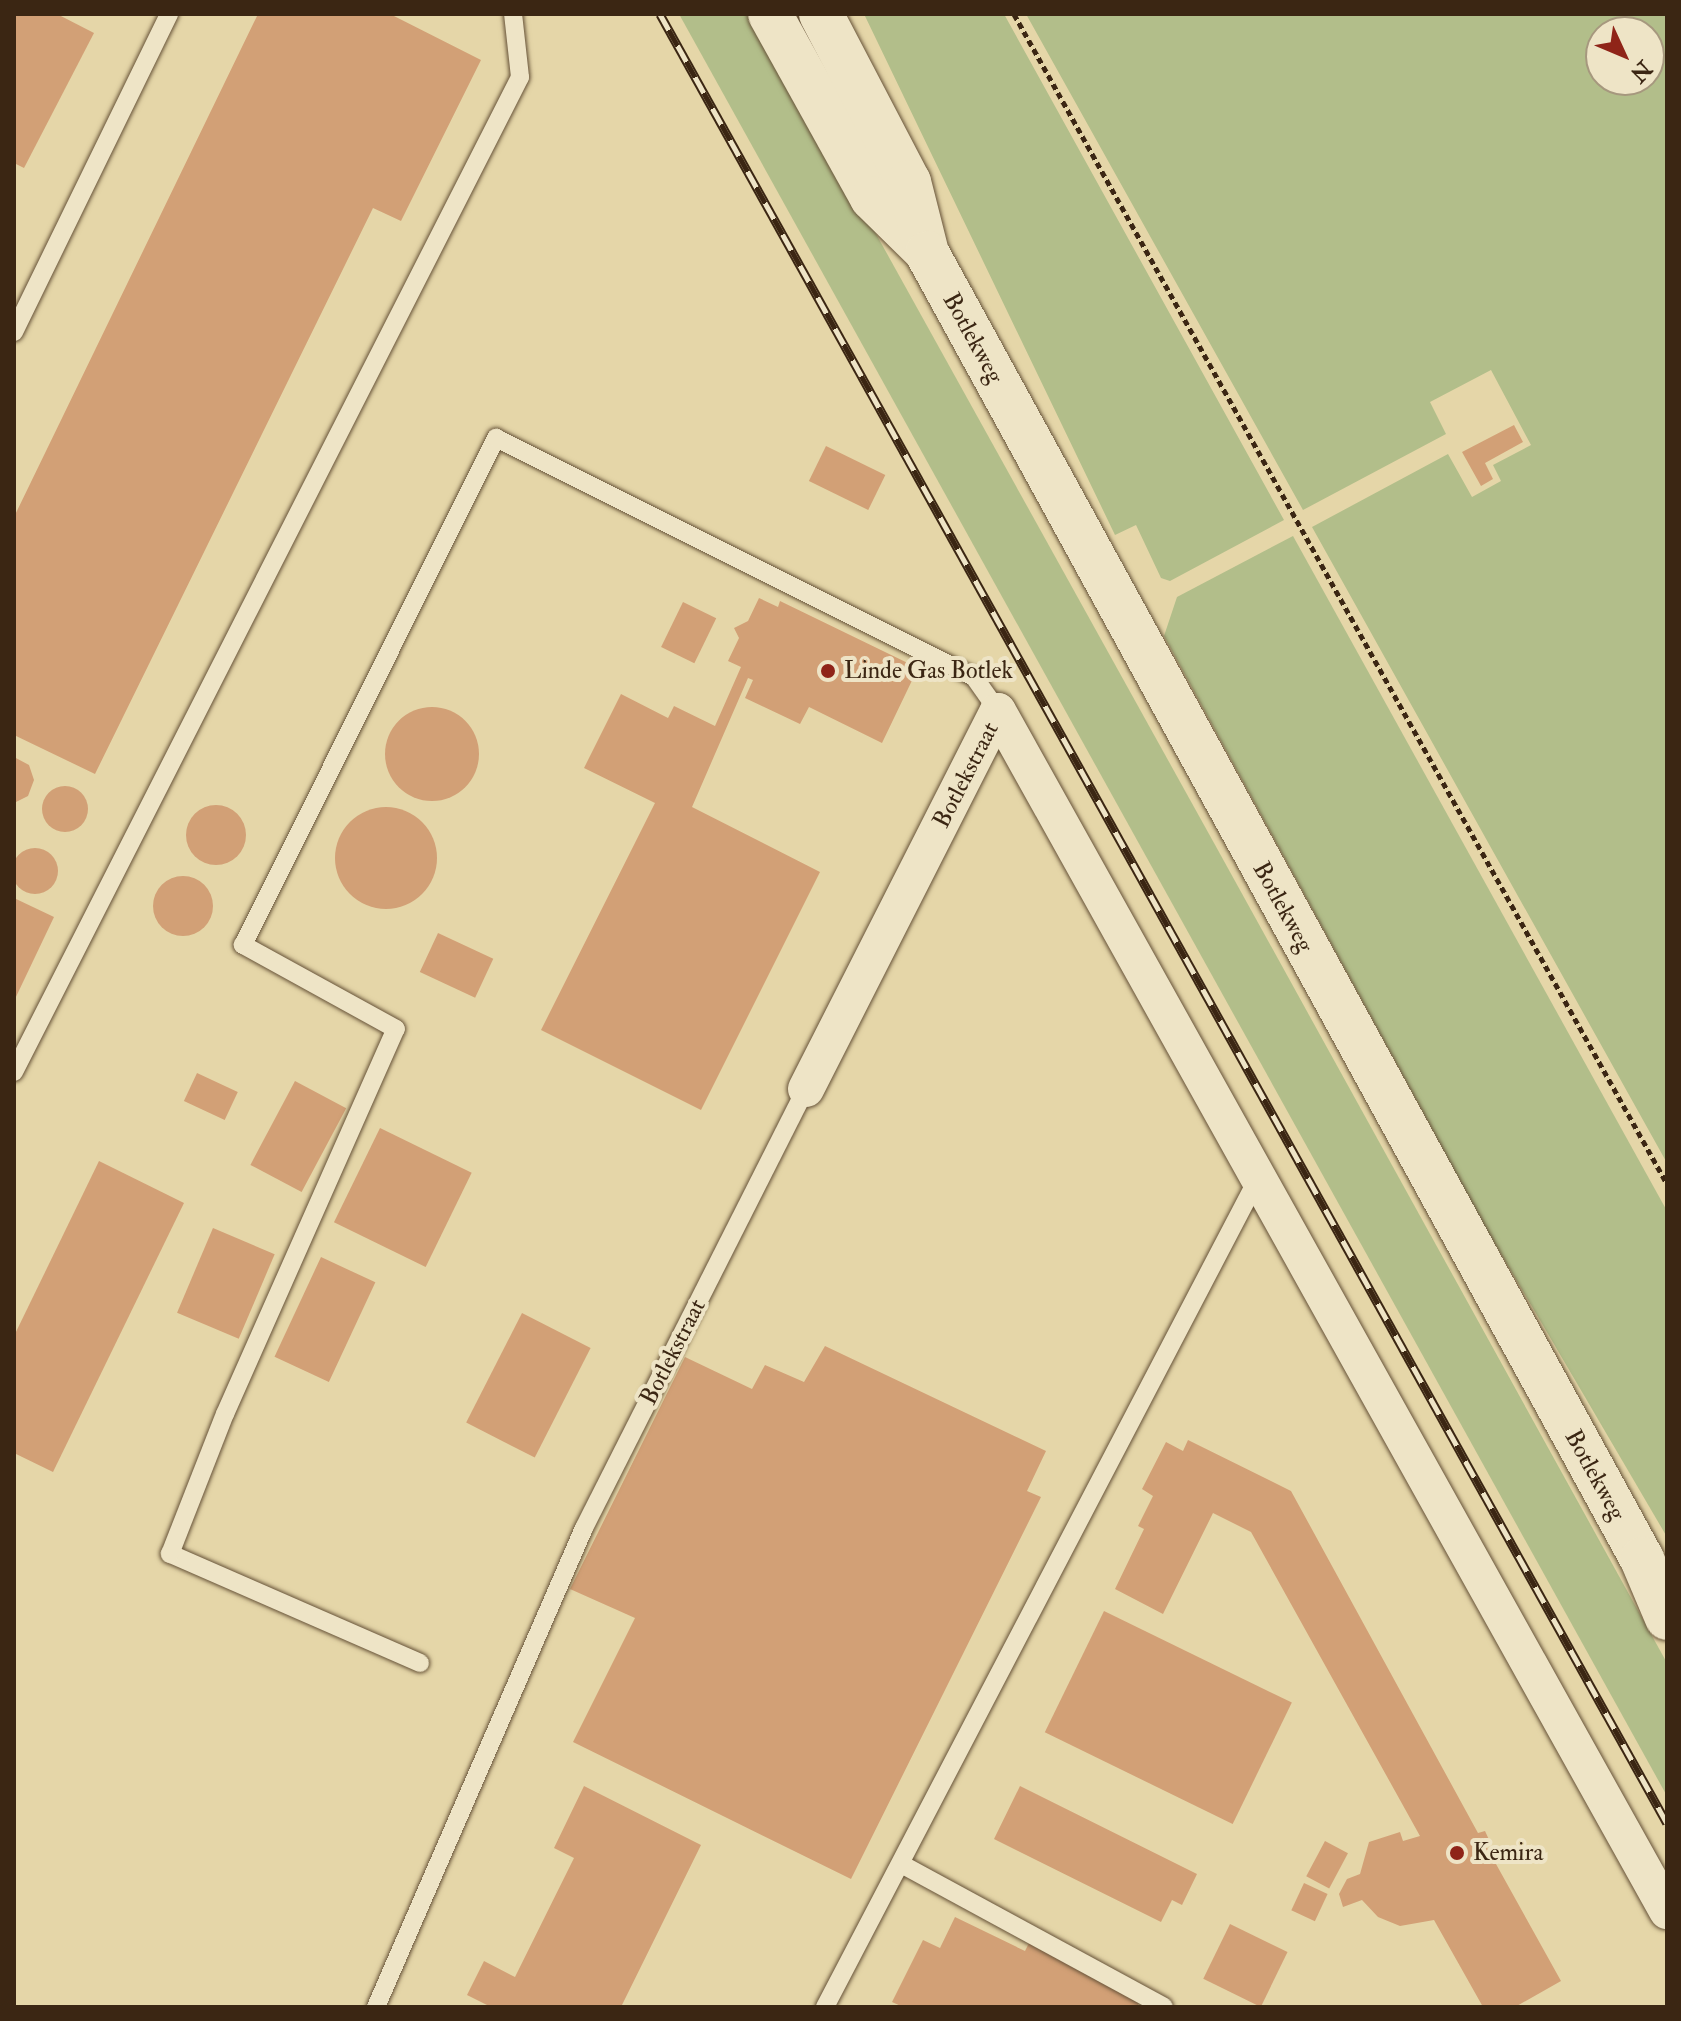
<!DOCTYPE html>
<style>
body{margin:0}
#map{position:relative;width:1681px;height:2021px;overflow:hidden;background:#e5d6a8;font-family:"IM FELL Double Pica",serif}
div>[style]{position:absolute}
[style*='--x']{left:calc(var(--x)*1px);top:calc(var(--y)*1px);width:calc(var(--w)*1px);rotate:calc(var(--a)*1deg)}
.green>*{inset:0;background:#b2be8a}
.building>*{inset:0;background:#d2a076;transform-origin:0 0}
.round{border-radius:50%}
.path>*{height:5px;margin-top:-2.5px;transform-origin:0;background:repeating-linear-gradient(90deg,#3b2613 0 6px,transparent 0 10px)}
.roads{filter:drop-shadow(0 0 2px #665238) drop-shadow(0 0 2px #665238)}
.lane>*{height:18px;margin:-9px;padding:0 9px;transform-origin:9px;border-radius:9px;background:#eee4c6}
.street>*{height:36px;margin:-18px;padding:0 18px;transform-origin:18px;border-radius:18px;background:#eee4c6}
.secondary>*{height:44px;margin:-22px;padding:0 22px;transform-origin:22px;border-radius:22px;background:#eee4c6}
.rail>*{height:9px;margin-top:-4.5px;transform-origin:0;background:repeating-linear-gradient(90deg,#eee4c6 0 18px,#3b2613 0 36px);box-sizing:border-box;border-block:2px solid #3b2613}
.dots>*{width:22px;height:22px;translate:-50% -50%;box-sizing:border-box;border:4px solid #eee4c6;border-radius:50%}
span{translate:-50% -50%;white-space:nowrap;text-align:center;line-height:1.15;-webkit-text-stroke:8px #eee4c6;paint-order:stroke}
.street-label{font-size:24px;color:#3b2613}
.poi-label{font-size:24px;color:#3b2613}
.left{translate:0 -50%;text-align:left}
.frame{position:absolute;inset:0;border:16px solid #3b2613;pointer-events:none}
.north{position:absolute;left:1585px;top:16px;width:80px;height:80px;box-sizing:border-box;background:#eee4c6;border:2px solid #a6987e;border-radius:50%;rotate:134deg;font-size:22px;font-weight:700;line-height:32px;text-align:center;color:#3b2613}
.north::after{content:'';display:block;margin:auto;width:28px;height:36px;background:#8f2418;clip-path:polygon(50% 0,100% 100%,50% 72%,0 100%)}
</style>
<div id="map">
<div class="green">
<div style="clip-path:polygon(679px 14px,754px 14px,1214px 843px,1667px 1663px,1667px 1796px)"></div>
<div style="clip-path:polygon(864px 14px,1004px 14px,1284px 520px,1170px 581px,1161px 578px,1136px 525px,1115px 535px)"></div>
<div style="clip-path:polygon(evenodd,1026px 14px,1667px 14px,1667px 1163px,1312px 527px,1448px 454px,1472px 497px,1501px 481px,1493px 465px,1531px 445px,1491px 370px,1430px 402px,1446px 434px,1303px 510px,1026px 14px,1601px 32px,1649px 32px,1649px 80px,1601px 80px,1601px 32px)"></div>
<div style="clip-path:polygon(1293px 536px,1667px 1211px,1667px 1537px,1487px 1230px,1164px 636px,1177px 597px)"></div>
</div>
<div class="building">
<div style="clip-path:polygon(14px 14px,57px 14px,94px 33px,24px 168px,14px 163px)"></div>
<div style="clip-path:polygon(258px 14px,390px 14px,481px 60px,401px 221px,373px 208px,95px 774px,14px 735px,14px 517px)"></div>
<div style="clip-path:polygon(1514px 425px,1523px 442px,1485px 463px,1493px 479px,1481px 486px,1462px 452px)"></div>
<div style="left:826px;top:446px;width:66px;height:39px;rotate:26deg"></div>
<div style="clip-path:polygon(759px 598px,778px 607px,780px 601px,918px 668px,882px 743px,809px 707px,800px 724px,745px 698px,753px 680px,748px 678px,692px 807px,820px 872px,701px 1110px,541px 1030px,655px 803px,584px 768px,621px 694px,668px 718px,674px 706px,715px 726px,741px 667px,728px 661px,739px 638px,734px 628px,748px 621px)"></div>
<div style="left:683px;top:602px;width:37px;height:50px;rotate:26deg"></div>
<div class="round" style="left:385px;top:707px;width:94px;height:94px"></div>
<div style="clip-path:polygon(14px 757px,29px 765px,34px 780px,28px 796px,14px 803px)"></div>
<div class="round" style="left:42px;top:786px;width:46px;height:46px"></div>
<div class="round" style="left:186px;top:805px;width:60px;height:60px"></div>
<div class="round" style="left:335px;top:807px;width:102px;height:102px"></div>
<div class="round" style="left:12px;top:848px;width:46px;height:46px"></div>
<div class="round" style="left:153px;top:876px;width:60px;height:60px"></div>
<div style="clip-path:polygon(14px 898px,54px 917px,14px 1001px)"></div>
<div style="left:438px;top:933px;width:61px;height:43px;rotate:25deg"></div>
<div style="left:197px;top:1073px;width:45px;height:31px;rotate:25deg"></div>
<div style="left:295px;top:1081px;width:58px;height:95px;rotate:28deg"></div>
<div style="left:380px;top:1128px;width:102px;height:105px;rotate:26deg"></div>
<div style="clip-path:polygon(99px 1161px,184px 1203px,53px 1472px,14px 1453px,14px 1336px)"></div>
<div style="left:213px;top:1228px;width:67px;height:92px;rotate:23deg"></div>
<div style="left:321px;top:1257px;width:60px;height:110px;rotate:25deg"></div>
<div style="left:522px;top:1313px;width:77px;height:123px;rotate:27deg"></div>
<div style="clip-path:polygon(825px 1346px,1046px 1451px,1027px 1491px,1041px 1497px,851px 1879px,573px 1742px,635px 1618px,570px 1589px,685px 1357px,752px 1389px,765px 1365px,804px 1382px)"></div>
<div style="clip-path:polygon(1188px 1440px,1291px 1491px,1478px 1833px,1485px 1831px,1491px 1844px,1486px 1846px,1561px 1981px,1515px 2007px,1483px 2007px,1434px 1920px,1400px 1926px,1378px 1917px,1362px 1900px,1343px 1907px,1339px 1894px,1347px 1879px,1360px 1874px,1369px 1842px,1400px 1832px,1403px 1841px,1420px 1836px,1251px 1532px,1213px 1513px,1163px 1614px,1115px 1589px,1144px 1529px,1138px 1526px,1153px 1496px,1142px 1489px,1166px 1442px,1183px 1451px)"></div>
<div style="left:1104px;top:1611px;width:209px;height:135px;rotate:26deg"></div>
<div style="clip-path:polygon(584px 1786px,701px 1845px,621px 2007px,491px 2007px,467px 1995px,484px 1961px,515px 1977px,574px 1858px,554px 1848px)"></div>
<div style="clip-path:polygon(1020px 1786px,1197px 1874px,1182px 1905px,1172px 1900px,1161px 1922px,994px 1839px)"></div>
<div style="left:1325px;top:1841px;width:26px;height:40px;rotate:28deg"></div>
<div style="left:1304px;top:1883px;width:26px;height:30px;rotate:25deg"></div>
<div style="clip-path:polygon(955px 1917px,1025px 1951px,1029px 1943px,1141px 1998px,1137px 2007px,903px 2007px,892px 2002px,923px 1940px,940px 1948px)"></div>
<div style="left:1230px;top:1924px;width:64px;height:61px;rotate:26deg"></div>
</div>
<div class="path">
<div style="--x:1014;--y:14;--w:1340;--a:60.83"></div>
</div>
<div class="roads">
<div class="lane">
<div style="--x:14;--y:332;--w:354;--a:-64"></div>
<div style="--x:14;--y:1072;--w:1116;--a:-63.04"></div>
<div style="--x:520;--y:77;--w:63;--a:-96.3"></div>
<div style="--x:420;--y:1663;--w:273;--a:-156.4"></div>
<div style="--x:170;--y:1554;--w:150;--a:-68.6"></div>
<div style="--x:225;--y:1414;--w:421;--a:-66.1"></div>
<div style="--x:396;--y:1029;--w:175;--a:-151.2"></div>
<div style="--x:243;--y:945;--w:567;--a:-63.48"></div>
<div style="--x:496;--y:438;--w:534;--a:26.57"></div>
<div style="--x:974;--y:677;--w:42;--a:54.8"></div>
<div style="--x:901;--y:1864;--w:299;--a:28.5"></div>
<div style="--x:376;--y:2007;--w:522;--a:-66.53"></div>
<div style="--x:584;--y:1528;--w:492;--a:-63.2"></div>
<div style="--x:825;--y:2007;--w:935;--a:-62.42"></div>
</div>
<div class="street">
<div style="--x:998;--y:711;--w:1374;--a:60.86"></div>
<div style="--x:806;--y:1089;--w:424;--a:-63.1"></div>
</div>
<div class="secondary">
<div style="--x:770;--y:14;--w:210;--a:61"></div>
<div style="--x:872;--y:198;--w:76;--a:44.5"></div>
<div style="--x:821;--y:14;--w:190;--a:62.4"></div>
<div style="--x:909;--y:182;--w:73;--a:75.8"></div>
<div style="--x:927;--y:253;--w:1489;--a:61.3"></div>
<div style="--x:1642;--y:1559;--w:64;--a:67"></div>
</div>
</div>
<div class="rail">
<div style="--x:660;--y:14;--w:2070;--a:60.9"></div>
</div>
<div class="dots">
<div style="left:828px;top:671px;background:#8f2418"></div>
<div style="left:1457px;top:1853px;background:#8f2418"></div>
</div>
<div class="street-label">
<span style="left:973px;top:338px;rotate:61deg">Botlekweg</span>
<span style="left:966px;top:775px;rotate:-63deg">Botlekstraat</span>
<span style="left:1283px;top:907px;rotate:61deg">Botlekweg</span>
<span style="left:673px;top:1352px;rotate:-63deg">Botlekstraat</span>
<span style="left:1595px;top:1475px;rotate:61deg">Botlekweg</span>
</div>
<div class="poi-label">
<span class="left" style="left:844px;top:671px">Linde Gas Botlek</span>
<span class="left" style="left:1473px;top:1853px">Kemira</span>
</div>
<div class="frame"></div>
<div class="north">N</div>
</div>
